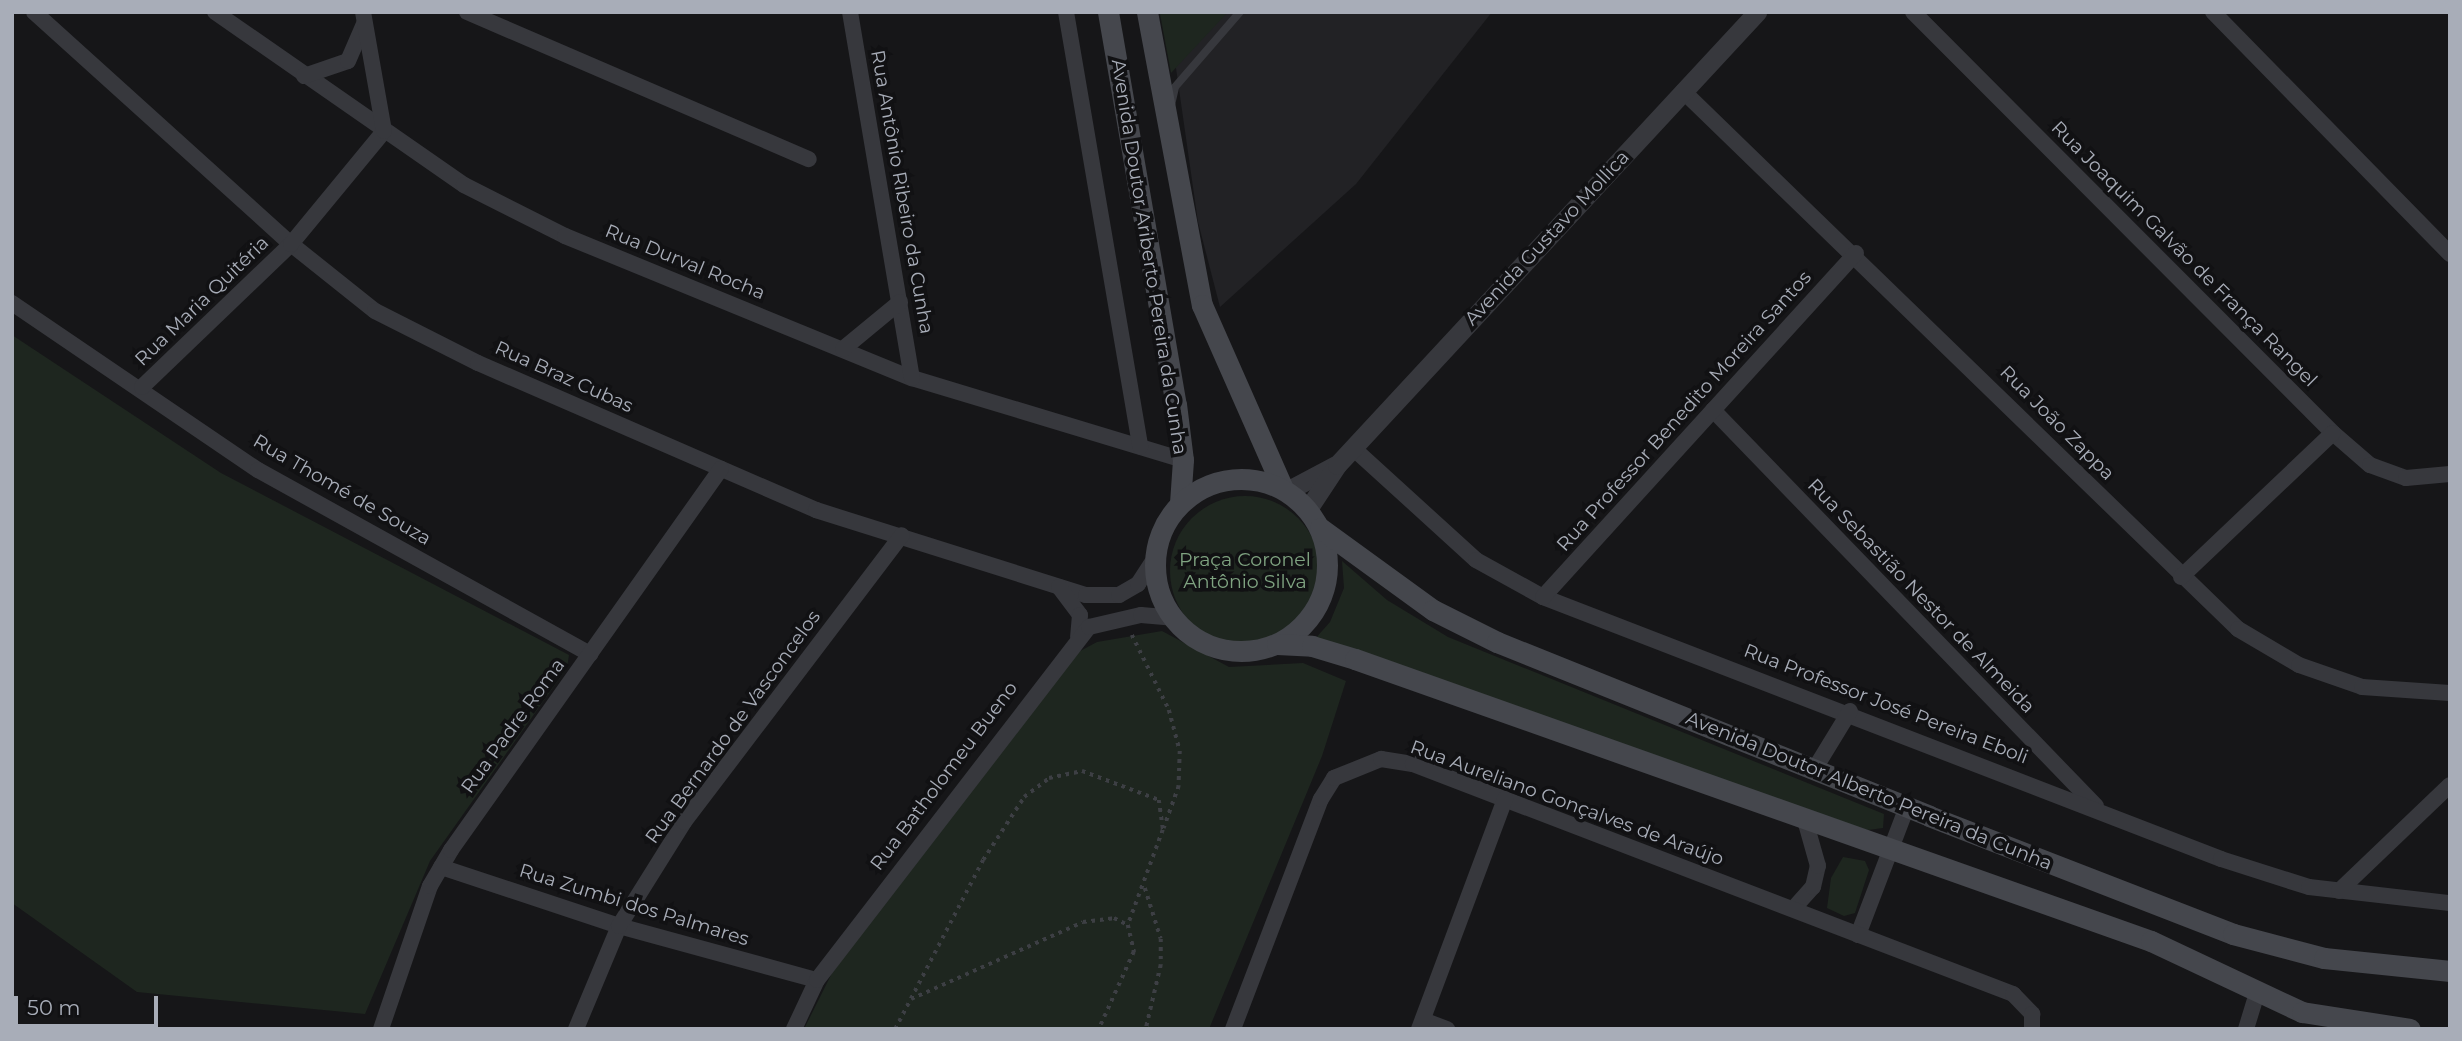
<!DOCTYPE html>
<meta charset="utf-8">
<style>
body{margin:0}
#map{position:relative;width:2462px;height:1041px;overflow:hidden;background:#161618;font-family:Montserrat,sans-serif}
div>[style]{position:absolute}
[style*='--x']{left:calc(var(--x)*1px);top:calc(var(--y)*1px);width:calc(var(--w)*1px);rotate:calc(var(--a)*1deg)}
.built>*{inset:0;background:#222225}
.green>*{inset:0;background:#1e261f}
.round{border-radius:50%}
.path>*{height:3.5px;margin-top:-1.75px;transform-origin:0;background:repeating-linear-gradient(90deg,#3d3f44 0 3.5px,transparent 0 8.5px)}
.service>*{height:8px;margin:-4px;padding:0 4px;transform-origin:4px;border-radius:4px;background:#37383d}
.minor>*{height:16px;margin:-8px;padding:0 8px;transform-origin:8px;border-radius:8px;background:#37383d}
.tertiary>*{height:19px;margin:-9.5px;padding:0 9.5px;transform-origin:9.5px;border-radius:9.5px;background:#37383d}
.secondary>*{height:21px;margin:-10.5px;padding:0 10.5px;transform-origin:10.5px;border-radius:10.5px;background:#45474d}
.secondary>.ring{margin:-10.5px;padding:0;box-sizing:content-box;background:none;border:21px solid #45474d;border-radius:50%}
span{translate:-50% -50%;white-space:nowrap;text-align:center;line-height:1.15;-webkit-text-stroke:7px #111113;paint-order:stroke}
.street-label{font-size:19px;color:#a8adb8}
.park-label{font-size:19px;color:#7fa381}
.frame{position:absolute;inset:0;border:14px solid #a8adb8;pointer-events:none}
.scale{position:absolute;left:14px;top:996px;width:144px;height:32px;box-sizing:border-box;border:4px solid #a8adb8;border-top:0;padding-left:9px;font-size:21px;line-height:24px;white-space:nowrap;color:#a8adb8;-webkit-text-stroke:5px #111113;paint-order:stroke}
</style>
<div id="map">
<div class="built">
<div style="clip-path:polygon(1168px 12px,1492px 12px,1356px 184px,1220px 307px,1198px 222px)"></div>
</div>
<div class="green">
<div style="clip-path:polygon(1193px 12px,1228px 12px,1171px 73px,1160px 14px)"></div>
<div style="clip-path:polygon(12px 335px,221px 473px,569px 655px,567px 668px,430px 861px,365px 1014px,137px 992px,12px 903px)"></div>
<div class="round" style="left:1170px;top:496px;width:150px;height:150px"></div>
<div style="clip-path:polygon(1342px 561px,1387px 600px,1448px 637px,1884px 814px,1883px 828px,1868px 830px,1772px 802px,1314px 640px,1330px 622px,1344px 588px)"></div>
<div style="clip-path:polygon(1162px 631px,1229px 667px,1303px 663px,1346px 681px,1322px 756px,1209px 1029px,804px 1029px,832px 973px,1069px 657px,1097px 642px)"></div>
<div style="clip-path:polygon(1843px 857px,1865px 861px,1869px 870px,1855px 913px,1844px 916px,1827px 908px,1831px 878px)"></div>
</div>
<div class="path">
<div style="--x:1132;--y:635;--w:84;--a:63.7"></div>
<div style="--x:1169;--y:710;--w:42;--a:75"></div>
<div style="--x:1180;--y:751;--w:35;--a:92"></div>
<div style="--x:1179;--y:786;--w:45;--a:109.7"></div>
<div style="--x:1145;--y:888;--w:53;--a:72.6"></div>
<div style="--x:1161;--y:939;--w:26;--a:90"></div>
<div style="--x:1161;--y:965;--w:66;--a:103.2"></div>
<div style="--x:911;--y:999;--w:188;--a:-24.1"></div>
<div style="--x:1083;--y:922;--w:31;--a:-7"></div>
<div style="--x:1114;--y:918;--w:16;--a:27"></div>
<div style="--x:1128;--y:925;--w:28;--a:77"></div>
<div style="--x:1134;--y:952;--w:85;--a:114.4"></div>
<div style="--x:895;--y:1029;--w:191;--a:-62.5"></div>
<div style="--x:983;--y:860;--w:75;--a:-56.9"></div>
<div style="--x:1024;--y:797;--w:31;--a:-37"></div>
<div style="--x:1049;--y:778;--w:34;--a:-12"></div>
<div style="--x:1082;--y:771;--w:82;--a:20.6"></div>
<div style="--x:1159;--y:800;--w:30;--a:82"></div>
<div style="--x:1163;--y:830;--w:101;--a:110.2"></div>
</div>
<div class="service">
<div style="--x:1171;--y:105;--w:18;--a:-77"></div>
<div style="--x:1175;--y:87;--w:99;--a:-49.1"></div>
</div>
<div class="minor">
<div style="--x:34;--y:12;--w:346;--a:42.1"></div>
<div style="--x:291;--y:244;--w:107;--a:38.6"></div>
<div style="--x:375;--y:311;--w:115;--a:26.8"></div>
<div style="--x:478;--y:363;--w:369;--a:23.5"></div>
<div style="--x:816;--y:510;--w:283;--a:17.5"></div>
<div style="--x:1086;--y:595;--w:33;--a:0"></div>
<div style="--x:1119;--y:595;--w:22;--a:-30"></div>
<div style="--x:1138;--y:584;--w:31;--a:-57"></div>
<div style="--x:215;--y:12;--w:303;--a:34.8"></div>
<div style="--x:464;--y:185;--w:113;--a:26.8"></div>
<div style="--x:565;--y:236;--w:375;--a:22.3"></div>
<div style="--x:912;--y:378;--w:283;--a:16.8"></div>
<div style="--x:467;--y:12;--w:372;--a:23.3"></div>
<div style="--x:850;--y:12;--w:371;--a:80.4"></div>
<div style="--x:1066;--y:12;--w:441;--a:80.3"></div>
<div style="--x:1913;--y:12;--w:595;--a:45.07"></div>
<div style="--x:2333;--y:433;--w:49;--a:40.9"></div>
<div style="--x:2370;--y:465;--w:38;--a:20"></div>
<div style="--x:2406;--y:478;--w:44;--a:-5.2"></div>
<div style="--x:2213;--y:12;--w:339;--a:45.6"></div>
<div style="--x:304;--y:76;--w:46;--a:-18.8"></div>
<div style="--x:348;--y:61;--w:40;--a:-66.6"></div>
<div style="--x:1683;--y:91;--w:773;--a:44.11"></div>
<div style="--x:2238;--y:629;--w:71;--a:30.5"></div>
<div style="--x:2299;--y:665;--w:67;--a:19.2"></div>
<div style="--x:2362;--y:687;--w:88;--a:3.9"></div>
<div style="--x:12;--y:303;--w:297;--a:34.2"></div>
<div style="--x:258;--y:470;--w:380;--a:29"></div>
<div style="--x:843;--y:349;--w:74;--a:-39.5"></div>
<div style="--x:142;--y:387;--w:207;--a:-43.8"></div>
<div style="--x:291;--y:244;--w:146;--a:-50.5"></div>
<div style="--x:384;--y:131;--w:121;--a:-100"></div>
<div style="--x:1713;--y:410;--w:551;--a:45.96"></div>
<div style="--x:1353;--y:448;--w:166;--a:42.3"></div>
<div style="--x:1476;--y:560;--w:77;--a:28.9"></div>
<div style="--x:1543;--y:597;--w:727;--a:21.13"></div>
<div style="--x:2221;--y:859;--w:92;--a:17.7"></div>
<div style="--x:2309;--y:887;--w:142;--a:6.5"></div>
<div style="--x:2181;--y:577;--w:209;--a:-43.5"></div>
<div style="--x:1059;--y:587;--w:35;--a:53"></div>
<div style="--x:1080;--y:615;--w:22;--a:95"></div>
<div style="--x:1543;--y:597;--w:465;--a:-47.7"></div>
<div style="--x:1814;--y:770;--w:69;--a:-58.6"></div>
<div style="--x:441;--y:867;--w:188;--a:18.3"></div>
<div style="--x:619;--y:926;--w:205;--a:15.3"></div>
<div style="--x:2339;--y:891;--w:153;--a:-43.7"></div>
<div style="--x:1793;--y:909;--w:30;--a:-48"></div>
<div style="--x:1813;--y:887;--w:22;--a:-77"></div>
<div style="--x:1818;--y:866;--w:48;--a:-105.8"></div>
<div style="--x:1858;--y:935;--w:137;--a:-69.1"></div>
<div style="--x:1423;--y:1020;--w:26;--a:21"></div>
<div style="--x:381;--y:1029;--w:151;--a:-71.1"></div>
<div style="--x:430;--y:886;--w:42;--a:-59.7"></div>
<div style="--x:451;--y:850;--w:467;--a:-54.7"></div>
<div style="--x:576;--y:1029;--w:112;--a:-67.3"></div>
<div style="--x:619;--y:926;--w:123;--a:-58"></div>
<div style="--x:684;--y:822;--w:360;--a:-52.8"></div>
<div style="--x:794;--y:1029;--w:54;--a:-64.9"></div>
<div style="--x:817;--y:980;--w:446;--a:-52.4"></div>
<div style="--x:1089;--y:627;--w:53;--a:-13"></div>
<div style="--x:1141;--y:615;--w:32;--a:5"></div>
<div style="--x:1233;--y:1029;--w:246;--a:-69.1"></div>
<div style="--x:1321;--y:799;--w:25;--a:-58"></div>
<div style="--x:1334;--y:778;--w:51;--a:-22"></div>
<div style="--x:1381;--y:759;--w:32;--a:9"></div>
<div style="--x:1413;--y:764;--w:643;--a:20.97"></div>
<div style="--x:2013;--y:994;--w:28;--a:46"></div>
<div style="--x:2032;--y:1014;--w:15;--a:90"></div>
<div style="--x:1419;--y:1029;--w:246;--a:-69.5"></div>
<div style="--x:2246;--y:1029;--w:37;--a:-73"></div>
</div>
<div class="tertiary">
<div style="--x:1287;--y:491;--w:55;--a:-28"></div>
<div style="--x:1308;--y:509;--w:53;--a:-56.6"></div>
<div style="--x:1337;--y:465;--w:618;--a:-47.16"></div>
</div>
<div class="secondary">
<div style="--x:1108;--y:12;--w:398;--a:80.2"></div>
<div style="--x:1176;--y:404;--w:56;--a:82.9"></div>
<div style="--x:1183;--y:460;--w:43;--a:94"></div>
<div style="--x:1147;--y:12;--w:298;--a:79.4"></div>
<div style="--x:1202;--y:305;--w:201;--a:66.2"></div>
<div class="ring" style="left:1155px;top:479px;width:151px;height:151px"></div>
<div style="--x:1320;--y:528;--w:140;--a:36"></div>
<div style="--x:1433;--y:610;--w:72;--a:26.6"></div>
<div style="--x:1497;--y:642;--w:466;--a:21.9"></div>
<div style="--x:1929;--y:816;--w:326;--a:21.2"></div>
<div style="--x:2233;--y:934;--w:94;--a:14.8"></div>
<div style="--x:2324;--y:958;--w:127;--a:5.9"></div>
<div style="--x:1277;--y:644;--w:35;--a:3"></div>
<div style="--x:1312;--y:646;--w:45;--a:16.8"></div>
<div style="--x:1355;--y:659;--w:844;--a:19.51"></div>
<div style="--x:2151;--y:941;--w:167;--a:25.2"></div>
<div style="--x:2302;--y:1012;--w:109;--a:8.9"></div>
</div>
<div class="street-label">
<span style="left:902px;top:192px;rotate:80deg">Rua Antônio Ribeiro da Cunha</span>
<span style="left:1547px;top:238px;rotate:-47deg">Avenida Gustavo Mollica</span>
<span style="left:2184px;top:254px;rotate:45deg">Rua Joaquim Galvão de França Rangel</span>
<span style="left:1149px;top:257px;rotate:81deg">Avenida Doutor Ariberto Pereira da Cunha</span>
<span style="left:685px;top:262px;rotate:22deg">Rua Durval Rocha</span>
<span style="left:202px;top:301px;rotate:-44deg">Rua Maria Quitéria</span>
<span style="left:564px;top:377px;rotate:24deg">Rua Braz Cubas</span>
<span style="left:1684px;top:411px;rotate:-48deg">Rua Professor Benedito Moreira Santos</span>
<span style="left:2057px;top:423px;rotate:45deg">Rua João Zappa</span>
<span style="left:342px;top:490px;rotate:30deg">Rua Thomé de Souza</span>
<span style="left:1921px;top:596px;rotate:46deg">Rua Sebastião Nestor de Almeida</span>
<span style="left:1886px;top:704px;rotate:21deg">Rua Professor José Pereira Eboli</span>
<span style="left:513px;top:726px;rotate:-54deg">Rua Padre Roma</span>
<span style="left:733px;top:727px;rotate:-54deg">Rua Bernardo de Vasconcelos</span>
<span style="left:944px;top:776px;rotate:-53deg">Rua Batholomeu Bueno</span>
<span style="left:1869px;top:791px;rotate:22deg">Avenida Doutor Alberto Pereira da Cunha</span>
<span style="left:1567px;top:803px;rotate:20deg">Rua Aureliano Gonçalves de Araújo</span>
<span style="left:634px;top:905px;rotate:17deg">Rua Zumbi dos Palmares</span>
</div>
<div class="park-label">
<span style="left:1245px;top:571px">Praça Coronel<br>Antônio Silva</span>
</div>
<div class="frame"></div>
<div class="scale">50 m</div>
</div>
